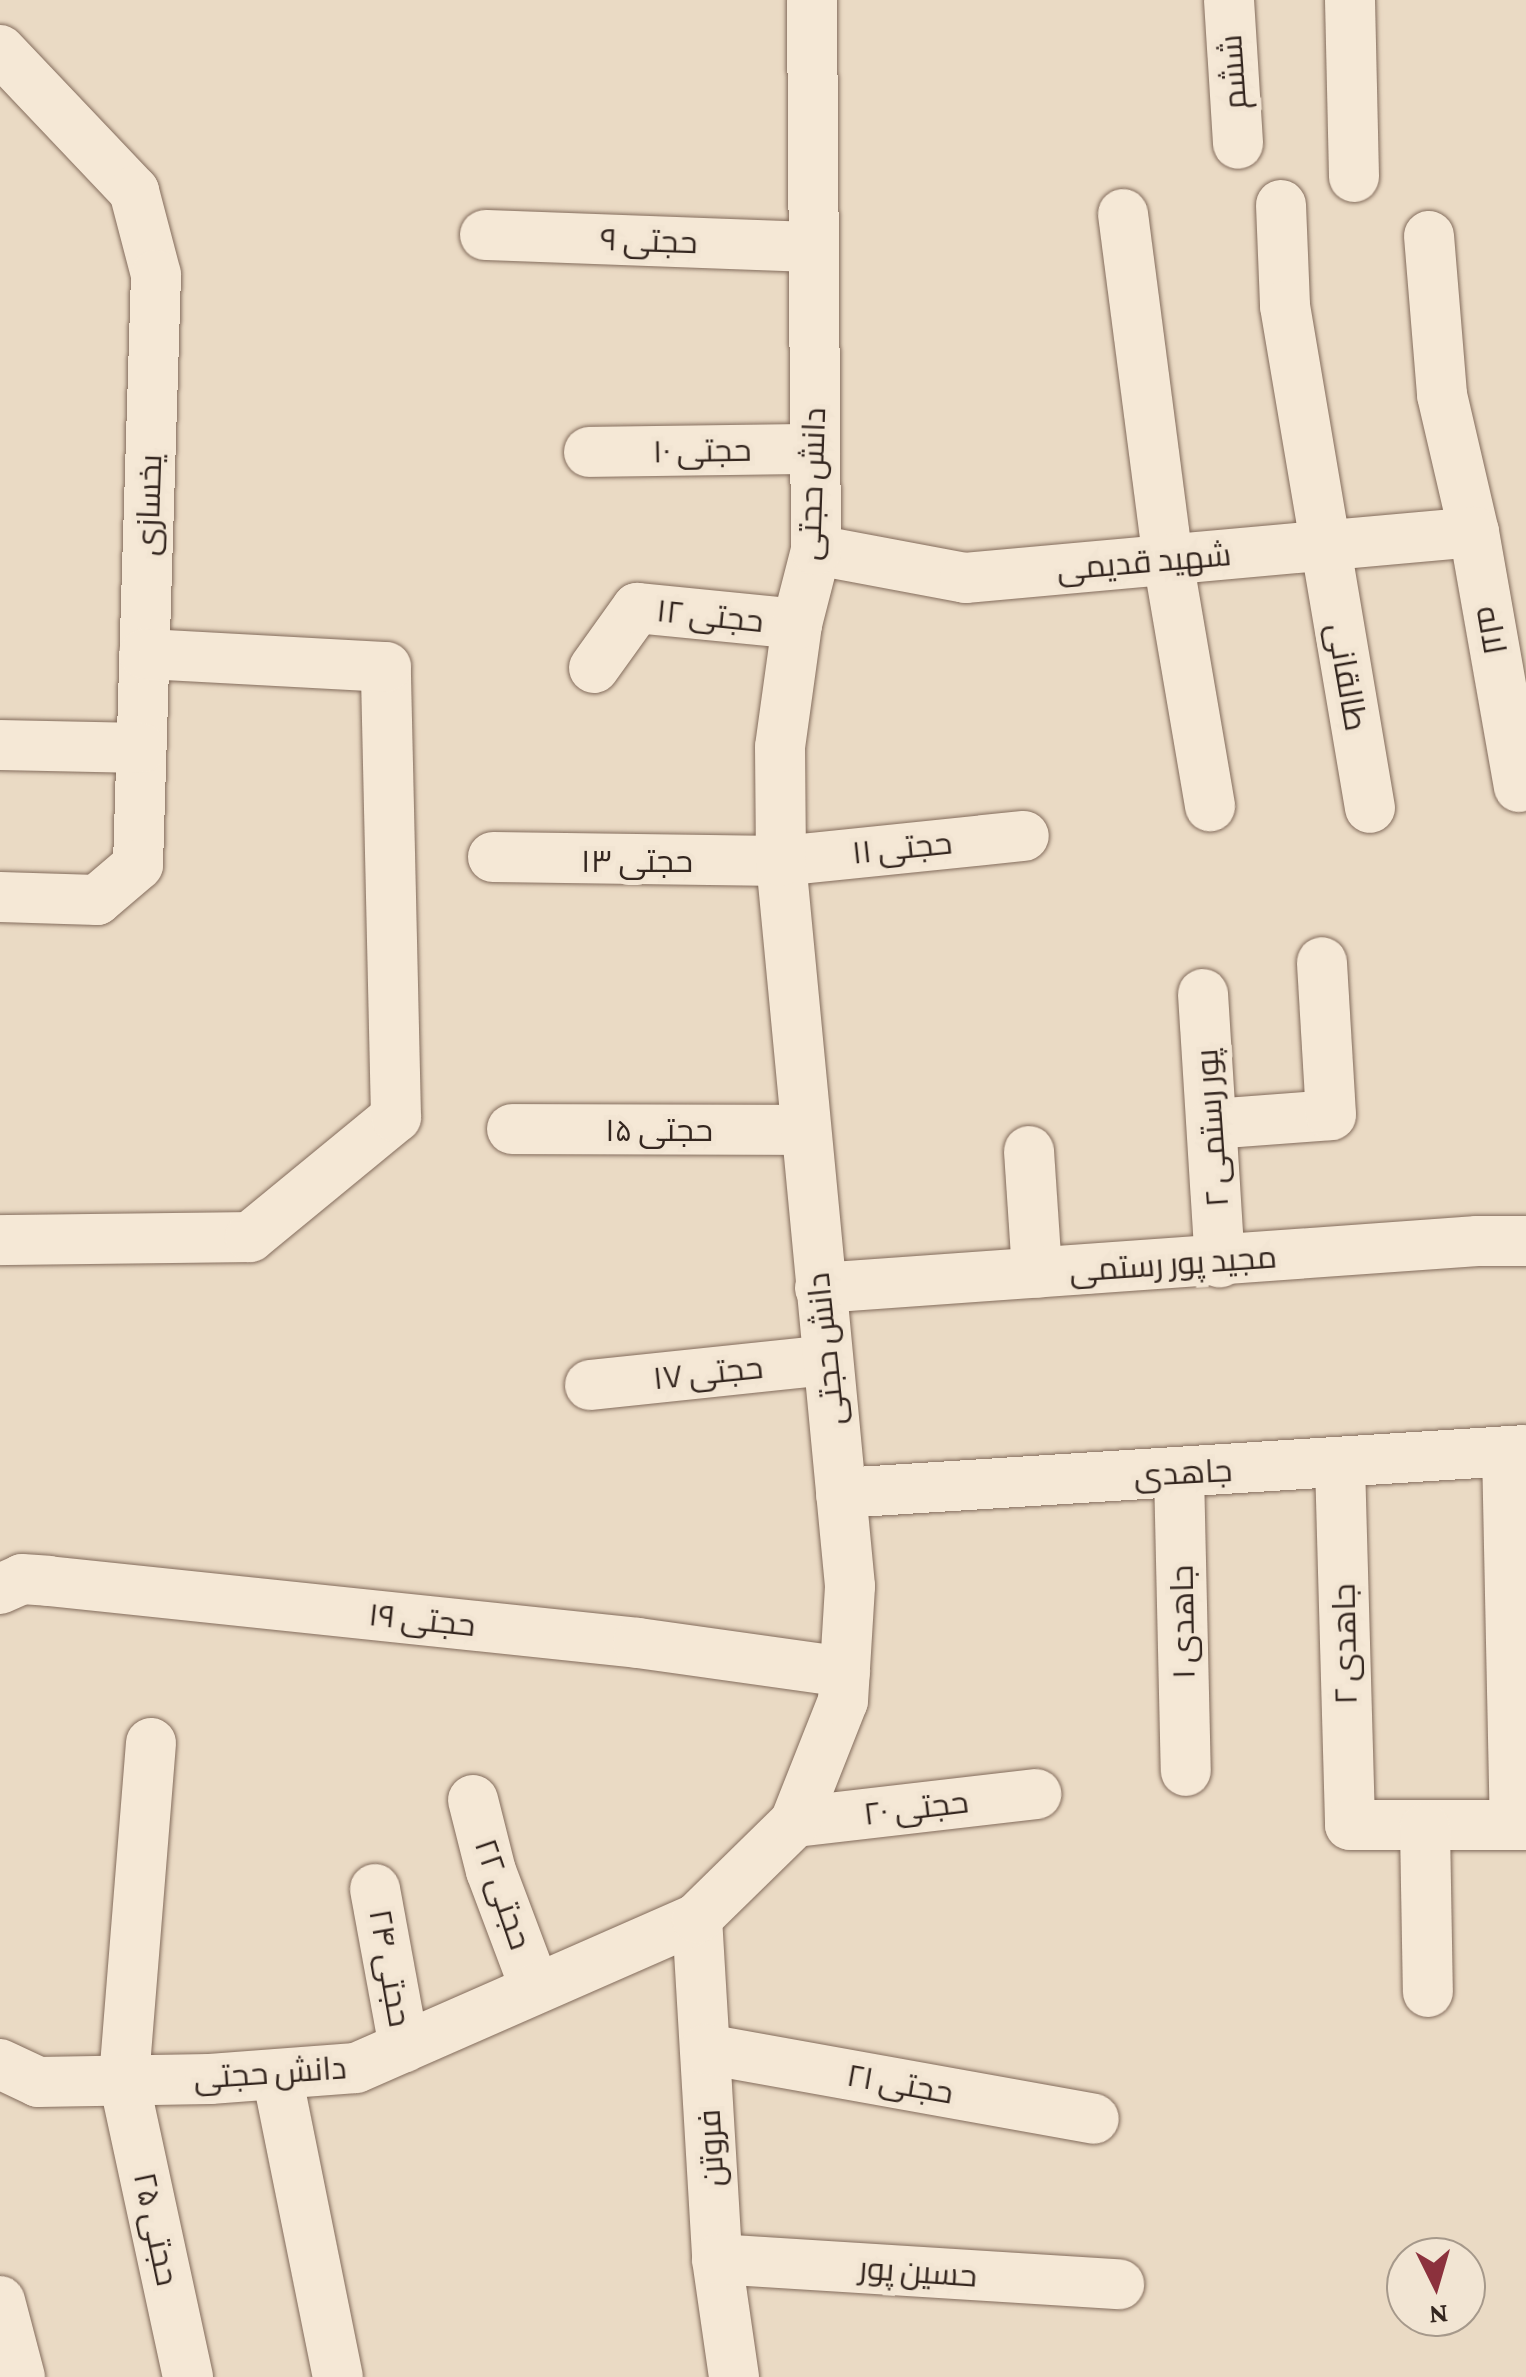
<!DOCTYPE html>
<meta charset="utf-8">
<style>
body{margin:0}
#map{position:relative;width:1526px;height:2377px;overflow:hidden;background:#eadac4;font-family:"Crimson Pro",Cairo,serif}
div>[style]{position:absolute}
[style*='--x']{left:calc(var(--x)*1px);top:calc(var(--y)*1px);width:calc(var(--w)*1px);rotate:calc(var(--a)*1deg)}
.roads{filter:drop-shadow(0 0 2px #836c5c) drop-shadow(0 0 2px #836c5c)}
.minor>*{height:50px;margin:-25px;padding:0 25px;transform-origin:25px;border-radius:25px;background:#f5e8d6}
span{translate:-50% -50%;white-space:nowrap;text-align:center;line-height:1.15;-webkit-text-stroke:10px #f2e5d3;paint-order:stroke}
.street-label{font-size:32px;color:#34261f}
.north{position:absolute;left:1386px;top:2237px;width:100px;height:100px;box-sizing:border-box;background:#f2e5d3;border:2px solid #a6998b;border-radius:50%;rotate:175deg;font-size:28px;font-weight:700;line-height:40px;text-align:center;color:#34261f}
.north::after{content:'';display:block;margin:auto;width:35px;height:45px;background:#8c313d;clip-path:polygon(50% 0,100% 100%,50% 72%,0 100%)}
</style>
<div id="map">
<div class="roads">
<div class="minor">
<div style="--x:1229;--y:0;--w:144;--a:86.4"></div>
<div style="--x:1350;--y:0;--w:177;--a:88.7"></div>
<div style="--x:0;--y:50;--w:195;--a:46.5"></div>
<div style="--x:134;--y:191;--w:87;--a:75.3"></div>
<div style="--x:156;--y:275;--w:590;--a:91.75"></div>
<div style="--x:138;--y:865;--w:54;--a:139.5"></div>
<div style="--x:97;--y:900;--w:97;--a:-178.2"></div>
<div style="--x:1281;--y:205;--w:101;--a:87.7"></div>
<div style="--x:1285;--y:306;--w:509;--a:80.39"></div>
<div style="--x:1123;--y:214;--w:349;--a:82.6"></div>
<div style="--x:1168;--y:560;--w:250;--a:80.3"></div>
<div style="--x:485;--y:235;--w:328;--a:2.1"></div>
<div style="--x:1429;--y:236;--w:160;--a:85.3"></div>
<div style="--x:1442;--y:395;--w:141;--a:76.9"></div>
<div style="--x:1474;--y:532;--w:259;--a:80"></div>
<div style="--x:589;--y:452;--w:226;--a:-0.8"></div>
<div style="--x:816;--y:550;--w:152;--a:10.6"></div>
<div style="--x:965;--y:578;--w:511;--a:-5.16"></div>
<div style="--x:594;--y:668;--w:74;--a:-54.4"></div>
<div style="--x:637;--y:608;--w:161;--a:5.7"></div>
<div style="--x:0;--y:745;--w:141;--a:1.2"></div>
<div style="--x:493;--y:857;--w:288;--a:0.8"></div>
<div style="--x:781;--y:861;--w:244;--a:-5.9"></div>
<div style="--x:1203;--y:994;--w:269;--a:86.4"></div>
<div style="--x:1212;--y:1124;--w:119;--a:-4.3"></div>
<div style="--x:1331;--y:1115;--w:153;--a:-93.4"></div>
<div style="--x:512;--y:1129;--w:293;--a:0.2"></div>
<div style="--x:1029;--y:1151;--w:122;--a:86.2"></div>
<div style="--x:0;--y:1240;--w:250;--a:-0.7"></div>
<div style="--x:250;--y:1237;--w:189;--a:-39.4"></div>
<div style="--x:396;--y:1117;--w:450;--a:-91.3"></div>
<div style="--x:386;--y:667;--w:242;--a:-176.9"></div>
<div style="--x:820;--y:1288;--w:659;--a:-4.09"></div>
<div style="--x:1477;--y:1241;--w:49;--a:0"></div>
<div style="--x:590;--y:1385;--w:238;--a:-6"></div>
<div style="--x:1507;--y:1451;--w:372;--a:88.8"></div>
<div style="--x:1340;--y:1464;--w:361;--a:88.4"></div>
<div style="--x:1350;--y:1825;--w:176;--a:0"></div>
<div style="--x:1179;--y:1473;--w:298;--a:88.7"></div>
<div style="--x:841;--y:1493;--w:686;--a:-3.59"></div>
<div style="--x:0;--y:1589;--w:24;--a:-24"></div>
<div style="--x:22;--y:1579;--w:26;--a:4"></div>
<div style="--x:48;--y:1581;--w:593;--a:6"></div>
<div style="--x:638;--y:1643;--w:209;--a:8"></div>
<div style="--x:151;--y:1743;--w:339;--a:94.6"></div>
<div style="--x:124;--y:2081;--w:303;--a:77.8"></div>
<div style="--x:473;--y:1800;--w:73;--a:75.8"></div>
<div style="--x:491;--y:1871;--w:125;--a:69.4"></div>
<div style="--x:795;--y:1822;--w:243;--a:-6.6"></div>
<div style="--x:1425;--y:1828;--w:164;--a:89"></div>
<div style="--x:375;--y:1889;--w:161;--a:79.6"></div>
<div style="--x:697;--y:1918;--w:342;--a:86.6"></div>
<div style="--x:717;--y:2259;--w:119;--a:81.8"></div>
<div style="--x:706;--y:2049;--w:394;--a:10.2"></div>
<div style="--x:0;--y:2064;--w:42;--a:25.3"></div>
<div style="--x:38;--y:2082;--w:172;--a:-1"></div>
<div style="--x:210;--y:2079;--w:146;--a:-4.3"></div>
<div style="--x:356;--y:2068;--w:373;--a:-23.7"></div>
<div style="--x:697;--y:1918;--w:137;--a:-44.4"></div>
<div style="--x:795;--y:1822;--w:130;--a:-68.4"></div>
<div style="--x:843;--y:1701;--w:115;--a:-86.5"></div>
<div style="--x:850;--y:1586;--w:728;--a:-95.44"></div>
<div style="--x:781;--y:861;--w:114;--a:-90.5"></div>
<div style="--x:780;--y:747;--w:124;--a:-82.1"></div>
<div style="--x:797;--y:624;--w:76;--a:-75.6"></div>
<div style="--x:816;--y:550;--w:550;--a:-90.42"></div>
<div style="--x:277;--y:2075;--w:308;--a:78.6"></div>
<div style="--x:717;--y:2259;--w:403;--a:3.6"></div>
<div style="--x:0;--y:2301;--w:79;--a:75.3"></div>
</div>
</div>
<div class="street-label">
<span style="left:1233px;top:72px;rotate:-94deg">ششم</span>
<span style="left:649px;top:241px;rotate:2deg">حجتی ۹</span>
<span style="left:702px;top:451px;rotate:-1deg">حجتی ۱۰</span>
<span style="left:812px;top:484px;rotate:-88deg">دانش حجتی</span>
<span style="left:149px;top:505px;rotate:-88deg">یخسازی</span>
<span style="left:1144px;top:562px;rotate:-5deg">شهید قدیمی</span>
<span style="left:710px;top:616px;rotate:6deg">حجتی ۱۲</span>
<span style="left:1491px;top:630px;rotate:80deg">لاله</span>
<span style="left:1347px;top:677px;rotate:80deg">طالقانی</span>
<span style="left:902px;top:848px;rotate:-6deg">حجتی ۱۱</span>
<span style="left:637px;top:861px">حجتی ۱۳</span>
<span style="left:1212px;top:1128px;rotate:-94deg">پور رستمی ۲</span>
<span style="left:659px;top:1130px">حجتی ۱۵</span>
<span style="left:1173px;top:1264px;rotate:-4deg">مجید پور رستمی</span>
<span style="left:826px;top:1349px;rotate:-96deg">دانش حجتی</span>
<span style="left:708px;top:1373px;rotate:-6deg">حجتی ۱۷</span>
<span style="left:1183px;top:1473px;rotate:-3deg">جاهدی</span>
<span style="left:422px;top:1620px;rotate:6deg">حجتی ۱۹</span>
<span style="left:1183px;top:1622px;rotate:-91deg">جاهدی ۱</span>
<span style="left:1345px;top:1644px;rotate:-91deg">جاهدی ۲</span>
<span style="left:916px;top:1808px;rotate:-7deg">حجتی ۲۰</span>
<span style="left:503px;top:1894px;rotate:71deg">حجتی ۲۲</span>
<span style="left:390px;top:1968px;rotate:80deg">حجتی ۲۴</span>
<span style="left:270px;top:2073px;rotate:-4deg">دانش حجتی</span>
<span style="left:900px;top:2084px;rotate:10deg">حجتی ۲۱</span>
<span style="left:711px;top:2148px;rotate:-93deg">فروتن</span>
<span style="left:156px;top:2229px;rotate:78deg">حجتی ۲۵</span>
<span style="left:918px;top:2272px;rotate:4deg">حسین پور</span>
</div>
<div class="north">N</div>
</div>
